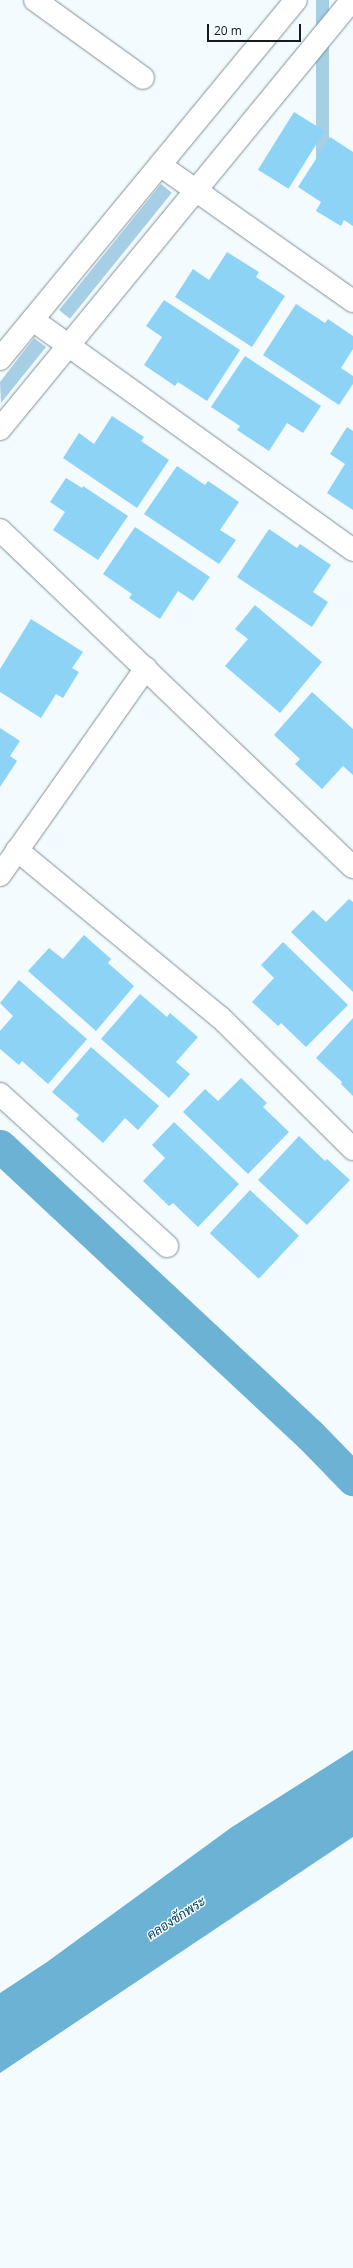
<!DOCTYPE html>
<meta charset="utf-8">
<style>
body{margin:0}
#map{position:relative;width:353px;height:2268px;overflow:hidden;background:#f4fbff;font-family:"Open Sans",Sarabun,sans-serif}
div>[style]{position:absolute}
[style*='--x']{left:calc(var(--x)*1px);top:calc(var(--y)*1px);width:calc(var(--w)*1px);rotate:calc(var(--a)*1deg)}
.green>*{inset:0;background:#a6cfe5;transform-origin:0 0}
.water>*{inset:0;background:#6cb2d4}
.canal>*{height:33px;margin:-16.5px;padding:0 16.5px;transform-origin:16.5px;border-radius:16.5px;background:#6cb2d4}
.building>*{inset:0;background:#8cd3f6;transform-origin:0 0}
.roads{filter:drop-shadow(0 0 1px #7f9098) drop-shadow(0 0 1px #7f9098)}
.minor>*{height:22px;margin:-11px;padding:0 11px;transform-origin:11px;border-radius:11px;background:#fff}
span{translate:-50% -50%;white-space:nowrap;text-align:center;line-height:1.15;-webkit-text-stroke:3px #f4fbff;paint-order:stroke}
.water-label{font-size:13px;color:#05435b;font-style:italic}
.scale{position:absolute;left:207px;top:24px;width:94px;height:18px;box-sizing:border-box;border:2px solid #141a1e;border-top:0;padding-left:5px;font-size:12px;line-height:14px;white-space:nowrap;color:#141a1e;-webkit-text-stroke:3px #f4fbff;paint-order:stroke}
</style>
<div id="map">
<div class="green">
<div style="left:316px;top:0;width:13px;height:196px"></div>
<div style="left:161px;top:184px;width:14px;height:162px;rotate:39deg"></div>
<div style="clip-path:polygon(34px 338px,46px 347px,1px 403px,0 382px)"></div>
</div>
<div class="water">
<div style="clip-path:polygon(353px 1750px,353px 1837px,0 2073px,0 1993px,47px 1962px,232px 1827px)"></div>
</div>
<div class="canal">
<div style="--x:0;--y:1146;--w:424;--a:43"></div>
<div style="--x:310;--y:1435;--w:62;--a:45.7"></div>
</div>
<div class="building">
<div style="left:294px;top:112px;width:36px;height:68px;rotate:32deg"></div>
<div style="clip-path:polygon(330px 137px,353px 152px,353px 226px,344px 220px,341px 226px,316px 211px,321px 202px,298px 187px)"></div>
<div style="clip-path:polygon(227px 252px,259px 272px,256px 277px,285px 296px,252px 347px,175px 297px,193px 269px,209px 280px)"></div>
<div style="clip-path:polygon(164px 300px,240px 350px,207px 401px,178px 382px,175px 386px,144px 365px,162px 337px,146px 326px)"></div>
<div style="clip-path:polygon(296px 304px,325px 323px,328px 319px,353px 336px,353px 349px,341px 368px,353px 376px,353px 384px,339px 405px,263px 355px)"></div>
<div style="clip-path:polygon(245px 356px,321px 406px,303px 433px,287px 423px,269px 451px,237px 430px,240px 426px,211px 407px)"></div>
<div style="clip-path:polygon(112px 416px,144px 437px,141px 441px,169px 460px,137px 508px,63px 458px,79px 433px,94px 444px)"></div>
<div style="clip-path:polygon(347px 427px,353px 431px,353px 510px,327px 493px,345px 464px,330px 454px)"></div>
<div style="clip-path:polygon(177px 466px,205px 485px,208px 481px,239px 502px,220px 530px,236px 540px,219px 564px,144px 514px)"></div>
<div style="clip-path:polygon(66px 478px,82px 488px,83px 486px,128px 516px,98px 560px,53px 530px,65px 512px,50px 502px)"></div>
<div style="clip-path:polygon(135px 527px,210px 577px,193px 601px,178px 591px,160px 619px,129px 598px,132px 594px,103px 574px)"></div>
<div style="clip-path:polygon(269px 529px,297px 548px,300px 544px,331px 565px,313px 592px,328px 602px,312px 627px,237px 577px)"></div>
<div style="clip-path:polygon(255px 605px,322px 662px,280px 713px,225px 666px,248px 639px,235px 629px)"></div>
<div style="clip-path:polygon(31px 619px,83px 652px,72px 668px,79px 672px,63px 698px,56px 694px,41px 718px,0 692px,0 669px)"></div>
<div style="clip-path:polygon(312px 692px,353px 729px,353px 775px,343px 766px,322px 789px,295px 764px,300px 759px,274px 735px)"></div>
<div style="clip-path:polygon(0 728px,20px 741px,10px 756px,17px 761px,0 787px)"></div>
<div style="clip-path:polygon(349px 899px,353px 902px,353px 992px,291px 932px,313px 910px,326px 922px)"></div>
<div style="clip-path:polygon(84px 935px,111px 959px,108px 963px,134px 986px,96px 1031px,28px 971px,49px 948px,63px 959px)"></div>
<div style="clip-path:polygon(283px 942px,348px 1005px,306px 1047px,281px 1023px,278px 1026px,252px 1002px,274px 978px,261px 965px)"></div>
<div style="clip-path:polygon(19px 980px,87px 1039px,48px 1084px,22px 1061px,19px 1065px,0 1049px,0 1031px,13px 1016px,0 1003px)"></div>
<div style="clip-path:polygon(140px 994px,167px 1017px,170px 1013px,198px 1037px,176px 1062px,190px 1074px,169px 1098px,101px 1039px)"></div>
<div style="clip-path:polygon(353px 1018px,353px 1096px,341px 1084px,342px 1082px,316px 1058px)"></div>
<div style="clip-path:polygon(91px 1047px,159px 1106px,138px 1130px,125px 1118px,103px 1143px,76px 1119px,79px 1115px,52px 1092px)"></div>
<div style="clip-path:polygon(241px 1078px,267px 1103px,263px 1107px,289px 1132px,248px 1174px,183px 1112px,205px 1089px,218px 1101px)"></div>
<div style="clip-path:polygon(174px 1122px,239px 1184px,198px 1227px,173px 1203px,169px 1206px,143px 1181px,165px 1158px,152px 1145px)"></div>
<div style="clip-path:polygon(299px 1136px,325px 1161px,327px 1159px,350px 1180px,307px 1225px,258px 1180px)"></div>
<div style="left:250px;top:1190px;width:67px;height:59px;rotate:43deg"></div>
</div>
<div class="roads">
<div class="minor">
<div style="--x:35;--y:0;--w:133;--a:35.8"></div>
<div style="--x:160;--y:165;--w:236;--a:35.2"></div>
<div style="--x:33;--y:320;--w:394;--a:35.7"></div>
<div style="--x:0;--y:359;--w:465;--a:-50.5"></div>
<div style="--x:0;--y:429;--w:555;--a:-50.63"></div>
<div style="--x:0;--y:530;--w:488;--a:43.7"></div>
<div style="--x:17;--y:850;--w:264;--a:39.5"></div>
<div style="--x:221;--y:1018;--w:186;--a:44.8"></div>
<div style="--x:0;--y:875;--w:253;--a:-54.8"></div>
<div style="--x:0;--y:1094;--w:226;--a:42.3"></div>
</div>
</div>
<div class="water-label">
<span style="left:176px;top:1918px;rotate:-33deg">คลองชักพระ</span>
</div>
<div class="scale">20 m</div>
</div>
